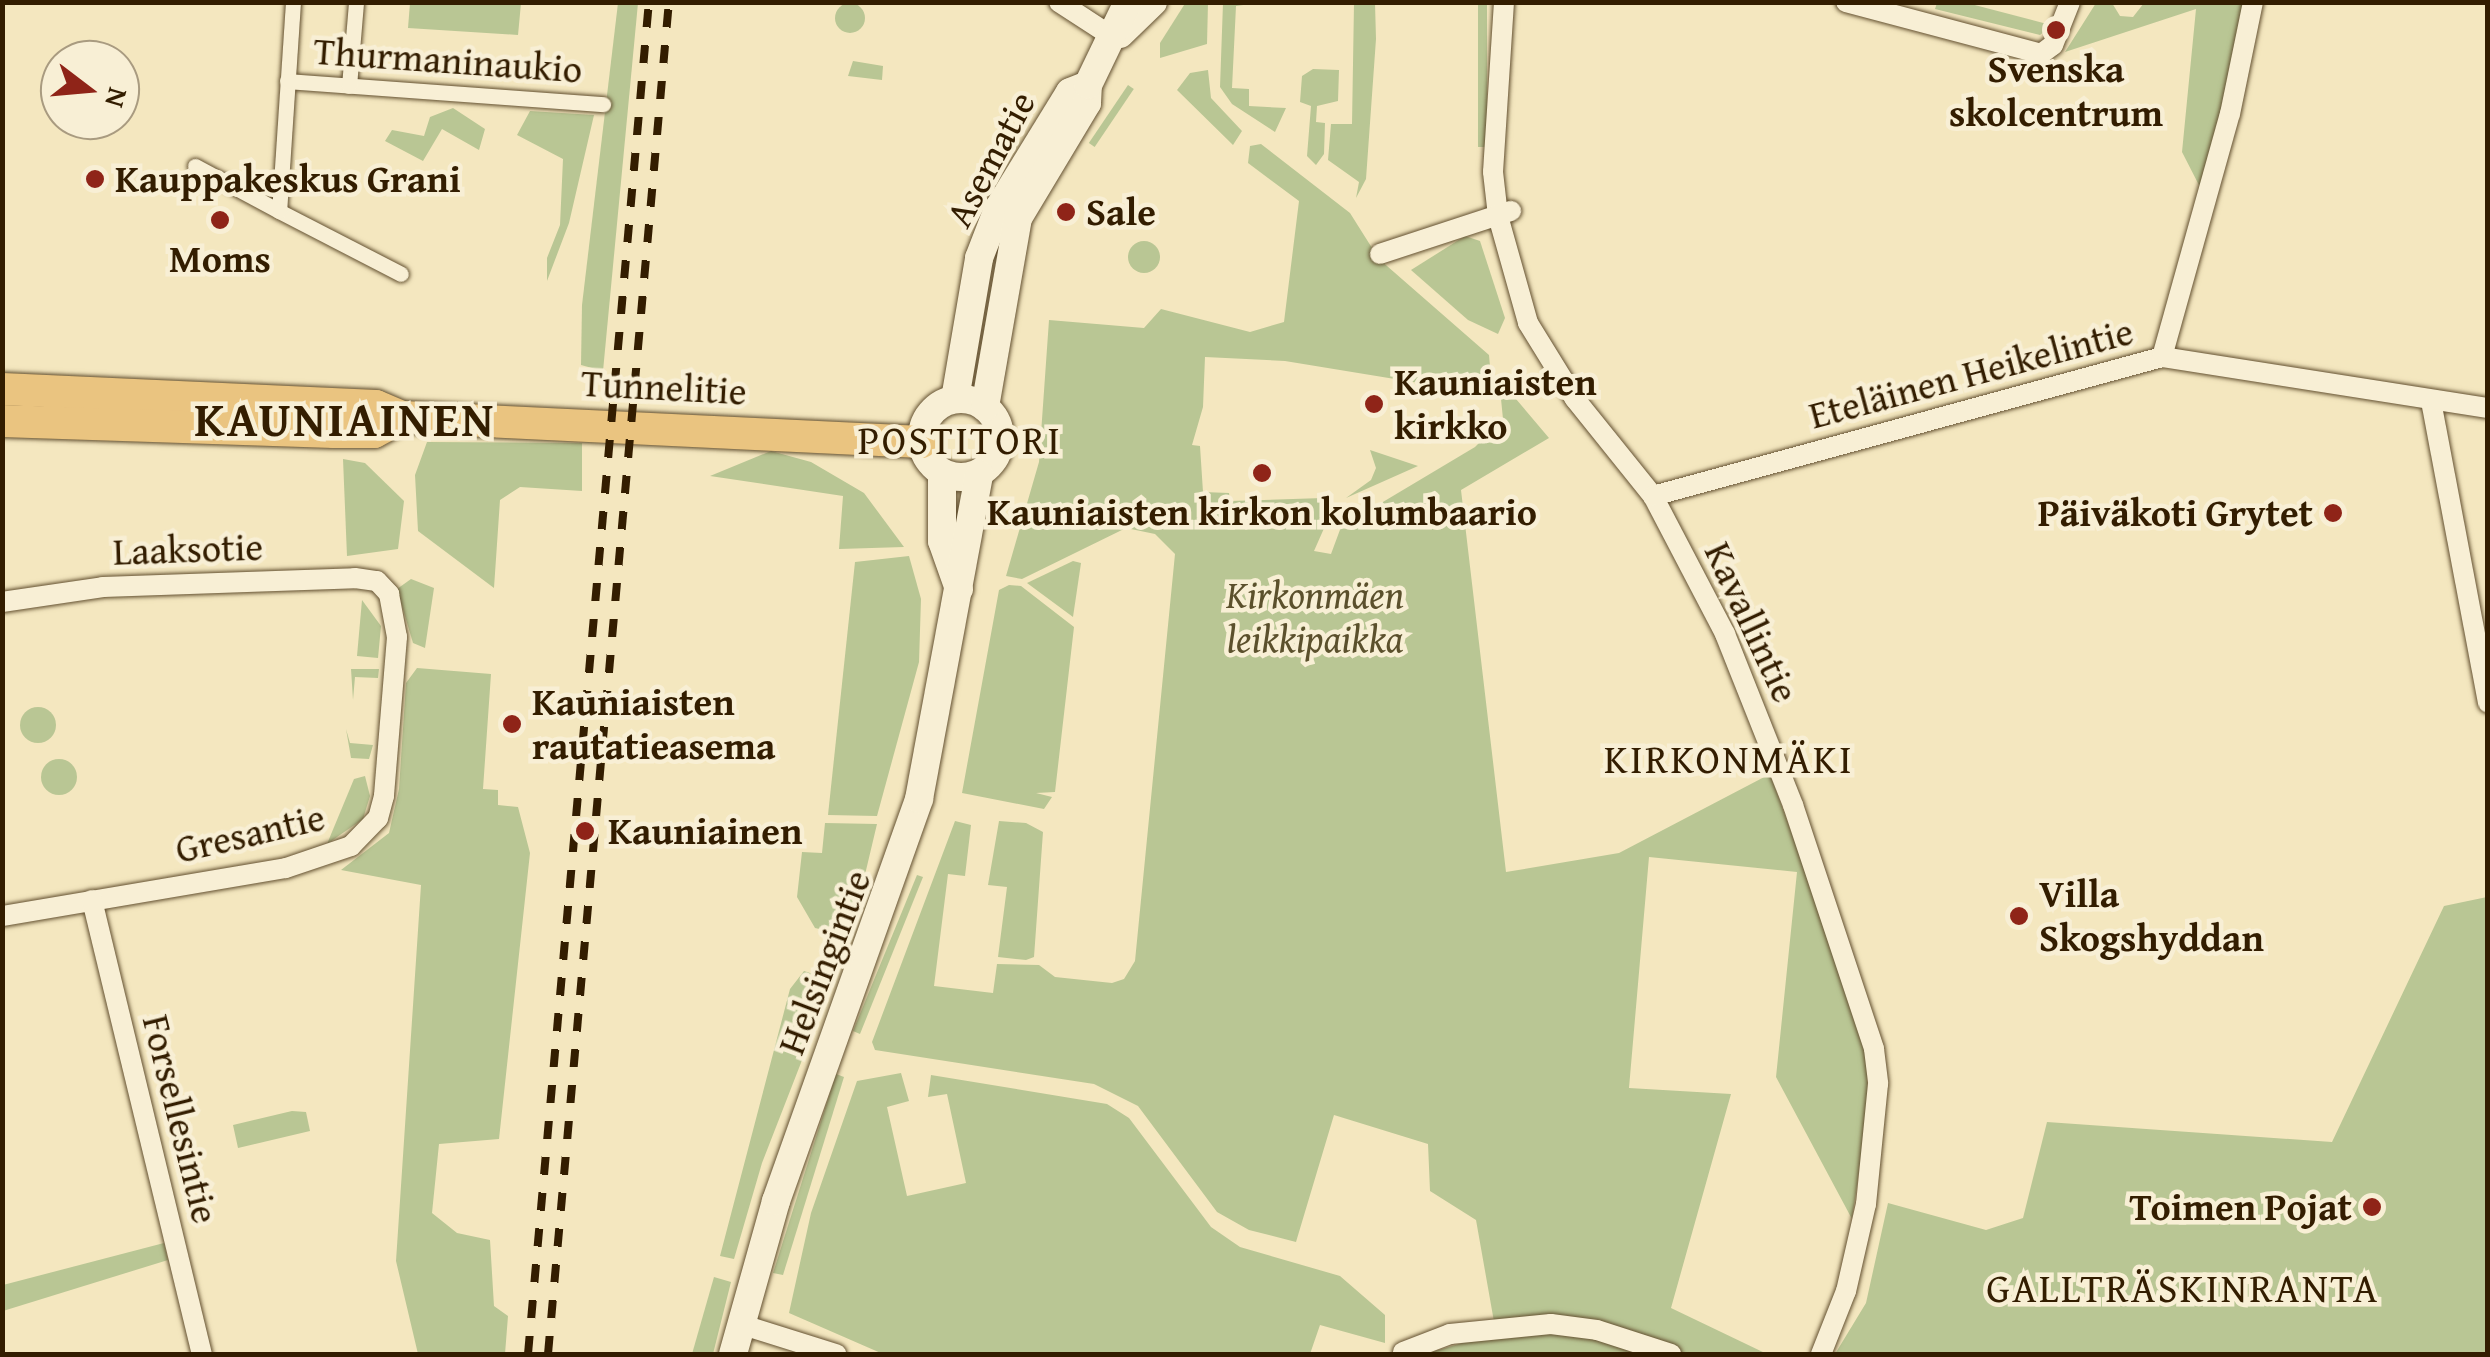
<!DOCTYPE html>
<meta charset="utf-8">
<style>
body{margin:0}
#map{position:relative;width:2490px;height:1357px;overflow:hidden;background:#f4e7bf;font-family:"Gentium Book Plus",serif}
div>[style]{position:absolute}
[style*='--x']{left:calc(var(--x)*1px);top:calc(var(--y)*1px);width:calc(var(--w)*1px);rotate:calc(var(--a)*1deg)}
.green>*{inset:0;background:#b9c694;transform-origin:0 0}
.round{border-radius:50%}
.roads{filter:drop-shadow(0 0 2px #635030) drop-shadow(0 0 2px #635030)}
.pedestrian>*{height:15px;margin:-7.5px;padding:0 7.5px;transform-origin:7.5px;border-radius:7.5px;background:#f8efd5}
.minor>*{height:20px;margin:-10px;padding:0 10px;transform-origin:10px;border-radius:10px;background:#f8efd5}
.secondary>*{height:28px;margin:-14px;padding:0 14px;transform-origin:14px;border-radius:14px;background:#f8efd5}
.secondary>.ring{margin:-14px;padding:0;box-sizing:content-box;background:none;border:28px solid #f8efd5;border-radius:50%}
.primary>*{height:32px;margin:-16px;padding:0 16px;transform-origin:16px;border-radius:16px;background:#eac480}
.rail>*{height:8px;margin-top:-4px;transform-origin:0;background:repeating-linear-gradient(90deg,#331d00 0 18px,transparent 0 36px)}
.dots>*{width:28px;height:28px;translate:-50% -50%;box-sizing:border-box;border:5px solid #f8efd5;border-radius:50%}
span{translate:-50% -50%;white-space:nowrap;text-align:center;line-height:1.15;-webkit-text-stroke:9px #f8efd5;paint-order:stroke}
.street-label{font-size:38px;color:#331d00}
.poi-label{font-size:38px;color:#331d00;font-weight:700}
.left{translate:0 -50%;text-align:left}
.right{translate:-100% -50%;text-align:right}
.park-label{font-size:38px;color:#5b502c;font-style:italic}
.neighbourhood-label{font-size:40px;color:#331d00;letter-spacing:2.5px}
.district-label{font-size:48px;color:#331d00;font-weight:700;letter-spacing:2.5px}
.frame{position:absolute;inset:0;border:5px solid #331d00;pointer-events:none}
.north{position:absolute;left:40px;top:40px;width:100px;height:100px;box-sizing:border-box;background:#f8efd5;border:2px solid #a99b80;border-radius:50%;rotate:106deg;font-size:28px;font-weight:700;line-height:40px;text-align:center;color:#331d00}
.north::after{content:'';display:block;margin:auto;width:35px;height:45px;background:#8f2418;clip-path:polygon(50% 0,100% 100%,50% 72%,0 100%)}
</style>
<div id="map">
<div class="green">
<div style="clip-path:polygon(1186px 2px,1208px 3px,1207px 44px,1160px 58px,1160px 43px)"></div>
<div style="clip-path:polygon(410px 3px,521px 3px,518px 35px,408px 28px)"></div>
<div style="clip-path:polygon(618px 3px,638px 3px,603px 371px,581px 365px,582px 305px)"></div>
<div style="clip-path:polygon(1223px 3px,1258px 3px,1236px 6px,1232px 88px,1249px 89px,1249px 106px,1286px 108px,1275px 132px,1232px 104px,1220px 87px)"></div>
<div style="clip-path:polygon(1354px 3px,1375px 3px,1376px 39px,1366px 179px,1356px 198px,1359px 182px,1328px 160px,1331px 124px,1352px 124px)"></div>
<div style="left:1478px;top:3px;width:9px;height:144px"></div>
<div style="clip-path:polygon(1937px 3px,1967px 3px,2047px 24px,2046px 30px,2040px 35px,1935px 9px)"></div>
<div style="clip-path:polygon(2096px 3px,2112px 3px,2120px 16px,2133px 17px,2144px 3px,2248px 3px,2203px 193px,2182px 152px,2196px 9px,2065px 52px)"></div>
<div class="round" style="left:835px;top:3px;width:30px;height:30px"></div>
<div style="clip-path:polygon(853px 61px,883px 66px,882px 80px,848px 76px)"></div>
<div style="clip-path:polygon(1208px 70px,1211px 98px,1242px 131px,1233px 145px,1177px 90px,1190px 73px)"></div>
<div style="clip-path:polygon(1339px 70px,1338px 101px,1317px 106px,1316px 122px,1325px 123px,1324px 154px,1316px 165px,1307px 156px,1311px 106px,1300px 102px,1302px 76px,1313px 69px)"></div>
<div style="left:1128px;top:85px;width:7px;height:70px;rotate:34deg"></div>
<div style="clip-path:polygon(453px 108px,485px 129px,479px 150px,442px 129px,423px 161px,385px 141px,392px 130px,424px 136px,430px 117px)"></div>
<div style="clip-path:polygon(530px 111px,594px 115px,569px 223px,547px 281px,547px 258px,560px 225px,563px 159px,517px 135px)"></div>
<div style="clip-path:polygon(1261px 144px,1350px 213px,1379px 259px,1489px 355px,1490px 366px,1484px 382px,1470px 380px,1468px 391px,1285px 361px,1205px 357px,1203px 407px,1192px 445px,1200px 446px,1203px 492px,1229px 493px,1230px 501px,1323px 498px,1329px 517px,1314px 551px,1331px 554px,1341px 527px,1475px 447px,1503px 419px,1499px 379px,1549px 438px,1461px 490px,1506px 872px,1619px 853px,1770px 774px,1854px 1003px,1867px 1060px,1868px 1111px,1852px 1219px,1776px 1077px,1797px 872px,1649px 857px,1629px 1088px,1731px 1094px,1671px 1308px,1767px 1354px,1425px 1354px,1496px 1333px,1476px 1220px,1430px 1191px,1428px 1144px,1334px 1115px,1296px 1242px,1249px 1230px,1217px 1212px,1138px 1106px,1094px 1084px,875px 1050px,872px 1042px,955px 821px,971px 825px,965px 876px,948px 874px,934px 986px,993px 993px,997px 964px,1039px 965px,1055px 977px,1112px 983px,1124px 979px,1135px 961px,1175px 554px,1155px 534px,1126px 528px,1022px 579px,1006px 576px,1039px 462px,1049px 320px,1144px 328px,1161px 309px,1250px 332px,1284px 322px,1299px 201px,1248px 163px,1250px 146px)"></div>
<div style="clip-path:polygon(1465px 236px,1480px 241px,1505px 318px,1498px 334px,1468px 320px,1411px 270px)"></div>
<div class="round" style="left:1128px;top:241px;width:32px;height:32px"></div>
<div style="clip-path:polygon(427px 442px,582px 443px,582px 491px,520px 487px,500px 500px,494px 588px,418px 531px,415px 475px)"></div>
<div style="clip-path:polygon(1370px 450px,1418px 466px,1346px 498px,1371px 480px,1376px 468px)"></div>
<div style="clip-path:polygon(771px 451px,811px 462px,864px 493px,904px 547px,839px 549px,843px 496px,710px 476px)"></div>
<div style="clip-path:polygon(343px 459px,365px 463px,404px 501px,398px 549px,347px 556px)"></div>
<div style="clip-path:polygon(909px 556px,921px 599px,919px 662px,877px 816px,828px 815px,855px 562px)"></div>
<div style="clip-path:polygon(1073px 561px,1081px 563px,1073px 617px,1027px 583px)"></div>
<div style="clip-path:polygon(411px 579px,434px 588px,425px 648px,413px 643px,397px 589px)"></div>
<div style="clip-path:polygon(1009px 585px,1021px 586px,1074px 627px,1055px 792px,1036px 793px,1052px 797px,1044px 809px,962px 793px,999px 590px)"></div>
<div style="clip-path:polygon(362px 600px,381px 626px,378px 658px,357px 656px)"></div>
<div style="clip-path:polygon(417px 668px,491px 674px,483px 789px,498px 790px,498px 805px,518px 807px,530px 853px,499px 1139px,439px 1144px,432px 1213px,457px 1233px,490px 1240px,494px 1306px,508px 1316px,505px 1354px,418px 1354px,396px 1261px,421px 885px,341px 870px,389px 833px,399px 789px,406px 683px)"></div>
<div style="clip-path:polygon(351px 669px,379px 669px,378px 678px,355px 677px,353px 700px)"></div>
<div class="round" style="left:20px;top:707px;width:36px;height:36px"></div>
<div style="clip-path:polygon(346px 729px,350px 743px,373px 745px,369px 759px,351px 758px)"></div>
<div class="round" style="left:41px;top:759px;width:36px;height:36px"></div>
<div style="clip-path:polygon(365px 776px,370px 796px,363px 819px,327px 844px,354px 779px)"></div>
<div style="clip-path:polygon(999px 821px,1026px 823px,1043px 832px,1034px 957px,1026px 960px,998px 957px,1007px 887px,988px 885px)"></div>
<div style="clip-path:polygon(825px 823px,877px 824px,854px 921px,841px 934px,815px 928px,797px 897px,802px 852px,822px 853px)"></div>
<div style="clip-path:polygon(917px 875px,923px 877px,860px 1034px,853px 1031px)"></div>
<div style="clip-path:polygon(2487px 897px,2487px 1354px,1835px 1354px,1866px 1303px,1888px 1203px,1986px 1230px,2023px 1218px,2047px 1122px,2332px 1142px,2444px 906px)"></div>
<div style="clip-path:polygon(804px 971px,822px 977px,827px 996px,762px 1163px,734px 1259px,720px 1256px,790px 989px)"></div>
<div style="clip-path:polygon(901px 1073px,909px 1101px,887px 1107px,907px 1196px,966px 1183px,947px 1094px,928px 1097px,931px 1075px,1107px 1104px,1129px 1118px,1211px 1227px,1240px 1247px,1340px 1276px,1385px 1315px,1385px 1343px,1320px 1325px,1310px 1354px,883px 1354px,789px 1313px,811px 1213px,857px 1081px)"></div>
<div style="clip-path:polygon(836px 1074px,844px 1077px,783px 1275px,773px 1273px)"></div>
<div style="clip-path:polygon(292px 1111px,306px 1112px,310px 1131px,238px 1148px,233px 1125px)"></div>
<div style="clip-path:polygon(164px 1243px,168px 1260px,3px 1311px,3px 1285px)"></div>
<div style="clip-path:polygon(714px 1277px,731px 1282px,713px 1354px,692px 1354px)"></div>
</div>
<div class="roads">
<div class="pedestrian">
<div style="--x:293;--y:2;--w:209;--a:93.8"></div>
<div style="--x:279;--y:211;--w:137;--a:27.3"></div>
<div style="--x:287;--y:81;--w:317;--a:4.2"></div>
<div style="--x:349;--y:86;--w:84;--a:-85.2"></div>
<div style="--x:195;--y:166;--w:95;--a:28.2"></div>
</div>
<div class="minor">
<div style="--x:1059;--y:2;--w:68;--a:33"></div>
<div style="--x:1504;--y:2;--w:170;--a:93.7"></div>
<div style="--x:1493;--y:172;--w:44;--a:83.5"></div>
<div style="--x:1498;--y:216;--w:111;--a:74.3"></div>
<div style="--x:1528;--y:323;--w:89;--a:58.3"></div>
<div style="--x:1575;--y:399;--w:124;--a:51.2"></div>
<div style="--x:1653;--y:496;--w:156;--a:62.4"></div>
<div style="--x:1725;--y:634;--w:184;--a:68.3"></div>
<div style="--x:1793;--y:805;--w:257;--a:71.6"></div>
<div style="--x:1874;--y:1049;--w:35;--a:83"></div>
<div style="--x:1878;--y:1084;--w:121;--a:95.7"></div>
<div style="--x:1866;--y:1204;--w:89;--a:102.9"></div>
<div style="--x:1846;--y:1291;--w:68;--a:111.6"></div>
<div style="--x:1846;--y:2;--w:202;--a:14.9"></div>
<div style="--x:2041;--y:54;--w:15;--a:-37"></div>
<div style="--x:2053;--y:45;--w:46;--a:-68.4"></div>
<div style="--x:1380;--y:254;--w:138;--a:-18.2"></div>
<div style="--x:2162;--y:357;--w:252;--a:-74.4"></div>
<div style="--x:2230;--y:114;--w:114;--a:-78.4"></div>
<div style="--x:2431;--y:401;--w:307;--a:79.3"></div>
<div style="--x:1653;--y:496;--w:528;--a:-15.27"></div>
<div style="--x:2162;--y:357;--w:330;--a:8.9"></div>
<div style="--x:2;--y:602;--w:102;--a:-8.4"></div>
<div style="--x:103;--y:587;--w:252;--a:-2"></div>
<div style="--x:355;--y:578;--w:22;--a:8"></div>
<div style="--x:377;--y:581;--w:18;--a:47"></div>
<div style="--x:389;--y:594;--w:44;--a:79.5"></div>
<div style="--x:397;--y:637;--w:160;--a:94.7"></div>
<div style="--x:384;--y:796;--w:23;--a:105"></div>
<div style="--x:378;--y:818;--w:39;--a:134"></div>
<div style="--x:351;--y:846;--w:69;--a:161.3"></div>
<div style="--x:286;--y:868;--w:288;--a:170.4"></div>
<div style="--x:92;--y:900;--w:467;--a:76.4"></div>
<div style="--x:740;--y:1324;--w:101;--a:17.4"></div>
<div style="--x:1403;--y:1352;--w:50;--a:-21"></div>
<div style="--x:1450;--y:1334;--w:101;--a:-5.7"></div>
<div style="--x:1551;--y:1324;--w:46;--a:7.4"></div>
<div style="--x:1597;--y:1330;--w:78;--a:18"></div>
</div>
<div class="secondary">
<div style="--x:1120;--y:34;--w:46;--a:-44.1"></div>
<div class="ring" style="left:922px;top:399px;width:50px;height:50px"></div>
<div style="--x:955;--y:399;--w:143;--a:-80.3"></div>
<div style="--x:979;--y:258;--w:53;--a:-68.8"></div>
<div style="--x:998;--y:209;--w:137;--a:-58.4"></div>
<div style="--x:1070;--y:92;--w:19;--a:-21"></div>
<div style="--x:985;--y:407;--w:192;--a:-80.1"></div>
<div style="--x:1018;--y:218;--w:134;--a:-59"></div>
<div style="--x:1087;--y:103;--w:18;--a:-87"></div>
<div style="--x:1088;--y:85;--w:92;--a:-64.3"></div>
<div style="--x:942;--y:473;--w:68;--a:90"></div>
<div style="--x:942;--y:541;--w:51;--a:70.5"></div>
<div style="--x:733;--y:1354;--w:159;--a:-74.3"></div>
<div style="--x:776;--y:1201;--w:427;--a:-70.4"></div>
<div style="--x:919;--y:799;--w:330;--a:-79.5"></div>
</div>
<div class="primary">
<div style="--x:2;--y:389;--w:374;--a:2.6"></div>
<div style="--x:376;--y:406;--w:28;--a:23"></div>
<div style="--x:402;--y:417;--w:520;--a:2.76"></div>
<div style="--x:2;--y:421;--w:332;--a:1.9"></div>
<div style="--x:334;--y:432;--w:40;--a:0"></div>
<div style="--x:374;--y:432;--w:32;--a:-28"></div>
</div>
</div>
<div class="rail">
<div style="--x:528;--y:1354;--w:1357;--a:-84.89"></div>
<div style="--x:548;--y:1354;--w:1357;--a:-84.89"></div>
</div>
<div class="dots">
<div style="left:2056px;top:30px;background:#8f2418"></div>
<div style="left:95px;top:179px;background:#8f2418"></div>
<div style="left:1066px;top:212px;background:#8f2418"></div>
<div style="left:220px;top:220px;background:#8f2418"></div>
<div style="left:1374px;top:404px;background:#8f2418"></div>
<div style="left:1262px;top:473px;background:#8f2418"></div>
<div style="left:2333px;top:513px;background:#8f2418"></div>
<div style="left:512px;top:724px;background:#8f2418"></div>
<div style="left:585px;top:831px;background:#8f2418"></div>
<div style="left:2019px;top:916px;background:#8f2418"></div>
<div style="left:2372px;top:1207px;background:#8f2418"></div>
</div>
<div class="street-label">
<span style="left:448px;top:60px;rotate:4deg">Thurmaninaukio</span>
<span style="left:990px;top:159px;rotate:-62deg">Asematie</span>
<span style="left:1971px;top:373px;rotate:-15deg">Eteläinen Heikelintie</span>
<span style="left:664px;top:387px;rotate:3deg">Tunnelitie</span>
<span style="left:188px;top:549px;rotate:-2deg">Laaksotie</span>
<span style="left:1752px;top:622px;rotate:65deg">Kavallintie</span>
<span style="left:250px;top:833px;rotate:-13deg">Gresantie</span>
<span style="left:824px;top:962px;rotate:-69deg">Helsingintie</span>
<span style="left:181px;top:1119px;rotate:76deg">Forsellesintie</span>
</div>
<div class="poi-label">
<span style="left:2056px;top:91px">Svenska<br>skolcentrum</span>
<span class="left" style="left:115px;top:179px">Kauppakeskus Grani</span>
<span class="left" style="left:1086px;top:212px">Sale</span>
<span style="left:220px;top:259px">Moms</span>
<span class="left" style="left:1394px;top:404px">Kauniaisten<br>kirkko</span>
<span style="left:1262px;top:512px">Kauniaisten kirkon kolumbaario</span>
<span class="right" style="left:2313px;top:513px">Päiväkoti Grytet</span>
<span class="left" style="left:532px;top:724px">Kauniaisten<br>rautatieasema</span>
<span class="left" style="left:608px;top:831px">Kauniainen</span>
<span class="left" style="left:2039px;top:916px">Villa<br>Skogshyddan</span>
<span class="right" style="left:2352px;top:1207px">Toimen Pojat</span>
</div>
<div class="park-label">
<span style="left:1315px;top:617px">Kirkonmäen<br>leikkipaikka</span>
</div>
<div class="neighbourhood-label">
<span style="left:960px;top:440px">POSTITORI</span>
<span style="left:1729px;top:759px">KIRKONMÄKI</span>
<span style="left:2183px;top:1288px">GALLTRÄSKINRANTA</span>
</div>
<div class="district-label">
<span style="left:345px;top:419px">KAUNIAINEN</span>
</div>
<div class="frame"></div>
<div class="north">N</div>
</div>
